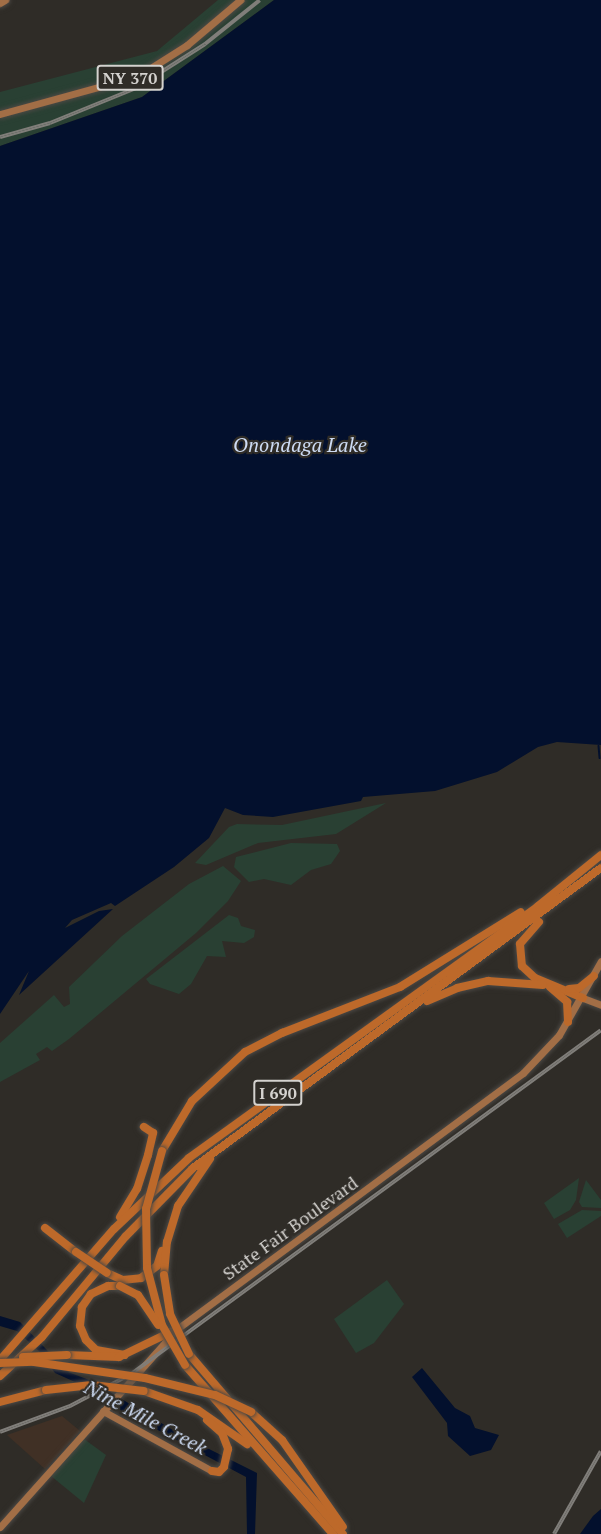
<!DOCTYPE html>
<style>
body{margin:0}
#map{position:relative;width:601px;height:1534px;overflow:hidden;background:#2f2c27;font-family:"PT Serif",serif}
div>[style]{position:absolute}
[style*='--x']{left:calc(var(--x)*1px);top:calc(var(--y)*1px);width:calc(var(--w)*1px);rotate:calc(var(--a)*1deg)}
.commercial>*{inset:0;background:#403025}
.green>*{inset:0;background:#294033}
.water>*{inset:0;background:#03102d}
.stream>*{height:1.5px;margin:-0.75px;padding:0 0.75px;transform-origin:0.75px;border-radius:0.75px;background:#03102d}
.roads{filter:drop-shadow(0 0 2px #4c4945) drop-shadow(0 0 2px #4c4945)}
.major>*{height:7px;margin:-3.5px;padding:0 3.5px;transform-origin:3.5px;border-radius:3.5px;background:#a26e46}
.highway>*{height:8px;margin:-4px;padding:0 4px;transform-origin:4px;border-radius:4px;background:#bd692a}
.rail>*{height:4px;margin-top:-2px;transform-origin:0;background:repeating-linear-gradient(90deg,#2f2c27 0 4.5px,#807e7a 0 9px);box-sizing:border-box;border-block:2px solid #807e7a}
.bridges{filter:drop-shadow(0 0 2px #4c4945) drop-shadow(0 0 2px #4c4945)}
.highway-bridge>*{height:8px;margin:-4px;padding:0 4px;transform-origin:4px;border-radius:4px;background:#bd692a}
span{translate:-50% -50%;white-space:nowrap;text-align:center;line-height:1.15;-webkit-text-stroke:4.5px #2f2c27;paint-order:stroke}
.shield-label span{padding:2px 4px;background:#2f2c27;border:2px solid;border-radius:4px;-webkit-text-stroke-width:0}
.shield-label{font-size:16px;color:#d4d2cf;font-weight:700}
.street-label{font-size:18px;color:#d4d2cf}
.water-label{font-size:20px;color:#cddbf3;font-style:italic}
</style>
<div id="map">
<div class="commercial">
<div style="clip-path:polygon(62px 1416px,80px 1431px,45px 1469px,7px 1435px)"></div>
</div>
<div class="green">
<div style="clip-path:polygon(218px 0,274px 0,142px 97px,0 146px,0 92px,157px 51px)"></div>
<div style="clip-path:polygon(386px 803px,336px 834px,258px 843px,206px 865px,195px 863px,229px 827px,237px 824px,282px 825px)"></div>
<div style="clip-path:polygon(291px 843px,337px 844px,340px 851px,331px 864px,311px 870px,291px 885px,264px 879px,249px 882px,234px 867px,236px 857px)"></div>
<div style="clip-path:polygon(223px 866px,241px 881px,228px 901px,196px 933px,69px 1039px,52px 1051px,47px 1047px,36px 1054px,40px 1060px,0 1082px,0 1043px,54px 995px,64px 1007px,70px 1004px,69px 987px,122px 936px,189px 884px)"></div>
<div style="clip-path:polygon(229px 915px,238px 918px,241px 926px,255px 930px,254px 937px,244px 943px,222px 941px,226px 957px,207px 956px,191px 984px,179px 994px,150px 984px,146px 979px)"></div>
<div style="clip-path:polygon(579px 1178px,576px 1200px,570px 1210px,554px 1219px,544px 1203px)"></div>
<div style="clip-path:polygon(586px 1180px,601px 1200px,601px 1208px,582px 1207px,579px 1202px)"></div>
<div style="clip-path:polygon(582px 1210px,601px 1211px,601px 1216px,567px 1238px,558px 1224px)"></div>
<div style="clip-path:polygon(387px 1280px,404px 1304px,374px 1343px,356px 1353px,334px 1319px)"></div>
<div style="clip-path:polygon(84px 1439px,106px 1455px,84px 1503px,51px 1476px)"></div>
</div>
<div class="water">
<div style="clip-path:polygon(274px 0,601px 0,601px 745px,557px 742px,538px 747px,497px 772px,435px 791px,363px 797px,361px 801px,273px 817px,243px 815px,225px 808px,209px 838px,174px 867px,115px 906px,111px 903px,72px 920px,65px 928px,99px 911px,113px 909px,19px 995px,29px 971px,0 1014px,0 146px,142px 97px)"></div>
<div style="clip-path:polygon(0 1316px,20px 1322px,68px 1372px,92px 1381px,181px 1435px,257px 1473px,255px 1534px,247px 1534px,246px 1477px,122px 1411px,95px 1391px,55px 1373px,39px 1351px,17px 1331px,0 1326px)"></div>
<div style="clip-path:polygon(422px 1368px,455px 1408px,470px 1416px,475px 1428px,499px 1435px,491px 1450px,470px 1456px,448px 1436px,447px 1423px,412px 1377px)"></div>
<div style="clip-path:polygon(601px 1509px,601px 1534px,580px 1534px,593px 1516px)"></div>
</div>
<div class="stream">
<div style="--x:599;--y:746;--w:12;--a:85"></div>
</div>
<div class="roads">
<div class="major">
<div style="--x:0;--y:3;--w:6;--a:-31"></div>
<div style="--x:0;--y:114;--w:143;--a:-15.4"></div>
<div style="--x:138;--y:76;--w:58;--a:-32.3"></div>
<div style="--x:187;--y:45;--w:70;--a:-40.3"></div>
<div style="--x:583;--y:998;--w:19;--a:21"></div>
<div style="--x:103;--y:1411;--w:124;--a:28.8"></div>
<div style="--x:0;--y:1527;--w:266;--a:-48.2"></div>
<div style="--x:177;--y:1329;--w:430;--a:-36.5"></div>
<div style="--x:523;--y:1073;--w:52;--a:-46.5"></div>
<div style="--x:559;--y:1035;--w:85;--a:-60.4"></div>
</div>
<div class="highway">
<div style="--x:539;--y:922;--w:29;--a:131"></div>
<div style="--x:520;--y:944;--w:22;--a:85"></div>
<div style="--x:522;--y:966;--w:18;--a:43"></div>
<div style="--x:535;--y:978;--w:52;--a:22.6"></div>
<div style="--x:550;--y:987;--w:23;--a:41"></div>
<div style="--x:567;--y:1002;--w:20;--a:87"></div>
<div style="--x:569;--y:989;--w:10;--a:-6"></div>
<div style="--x:579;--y:988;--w:19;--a:-39"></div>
<div style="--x:427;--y:1001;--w:33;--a:-23"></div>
<div style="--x:457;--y:988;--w:32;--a:-13"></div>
<div style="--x:488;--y:981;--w:55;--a:4.2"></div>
<div style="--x:162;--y:1151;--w:58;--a:-59"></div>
<div style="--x:192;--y:1101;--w:72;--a:-42.8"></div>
<div style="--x:245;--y:1052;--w:42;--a:-27.2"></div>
<div style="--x:282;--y:1033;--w:127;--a:-21.3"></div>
<div style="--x:400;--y:987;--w:142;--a:-31.8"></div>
<div style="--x:120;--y:1217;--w:33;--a:-59"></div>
<div style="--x:137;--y:1189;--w:36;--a:-72"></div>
<div style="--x:148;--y:1155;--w:23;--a:-77"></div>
<div style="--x:153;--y:1133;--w:11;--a:-146"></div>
<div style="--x:45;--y:1228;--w:39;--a:38"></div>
<div style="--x:107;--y:1273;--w:17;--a:24"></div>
<div style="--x:123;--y:1280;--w:18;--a:-6"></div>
<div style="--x:141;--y:1278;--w:20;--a:-37"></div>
<div style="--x:157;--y:1266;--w:16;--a:-72"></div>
<div style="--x:164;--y:1275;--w:33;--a:-85"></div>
<div style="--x:167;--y:1242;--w:38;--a:-73"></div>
<div style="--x:178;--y:1206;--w:57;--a:-55.8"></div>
<div style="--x:120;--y:1286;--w:12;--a:180"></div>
<div style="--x:108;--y:1286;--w:19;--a:155"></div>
<div style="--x:91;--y:1294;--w:16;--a:125"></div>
<div style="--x:82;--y:1307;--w:19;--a:96"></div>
<div style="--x:80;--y:1326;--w:15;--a:67"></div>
<div style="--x:86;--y:1340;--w:14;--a:45"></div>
<div style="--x:96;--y:1350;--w:29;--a:10"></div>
<div style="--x:189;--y:1354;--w:237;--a:49.5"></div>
<div style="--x:67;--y:1355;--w:52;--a:2.2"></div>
<div style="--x:119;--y:1357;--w:64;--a:-25.8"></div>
<div style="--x:0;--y:1360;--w:174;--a:-49"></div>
<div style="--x:114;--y:1229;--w:103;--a:-43.4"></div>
<div style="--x:189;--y:1158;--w:430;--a:-35.8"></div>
<div style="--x:538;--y:906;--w:81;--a:-39"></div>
<div style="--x:185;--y:1365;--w:225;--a:48.8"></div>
<div style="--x:0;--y:1376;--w:57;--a:-42.9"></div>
<div style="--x:42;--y:1337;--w:131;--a:-50.3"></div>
<div style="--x:126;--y:1236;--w:95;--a:-45.4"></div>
<div style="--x:193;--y:1168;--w:506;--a:-36.33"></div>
<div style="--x:144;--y:1391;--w:57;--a:19.4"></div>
<div style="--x:198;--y:1410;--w:60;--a:34.8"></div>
<div style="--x:0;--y:1402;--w:48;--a:-14.6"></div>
<div style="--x:251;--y:1412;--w:42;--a:42.1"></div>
<div style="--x:282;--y:1440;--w:106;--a:55"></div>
<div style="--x:207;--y:1420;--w:20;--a:41"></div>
<div style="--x:222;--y:1433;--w:17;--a:69"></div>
<div style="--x:228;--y:1449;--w:18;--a:103"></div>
<div style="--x:224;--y:1467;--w:7;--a:135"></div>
<div style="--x:219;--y:1472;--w:7;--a:-172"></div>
</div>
</div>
<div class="rail">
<div style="--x:0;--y:137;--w:52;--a:-15.6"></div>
<div style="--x:50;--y:123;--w:93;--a:-22.1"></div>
<div style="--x:136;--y:88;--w:82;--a:-32.5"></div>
<div style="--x:205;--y:44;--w:70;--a:-38.7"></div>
<div style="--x:0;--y:1432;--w:75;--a:-20.4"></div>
<div style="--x:70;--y:1406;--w:69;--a:-27.7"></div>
<div style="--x:131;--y:1374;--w:582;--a:-36.2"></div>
<div style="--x:554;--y:1534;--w:95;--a:-60.5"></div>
</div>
<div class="bridges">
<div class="highway-bridge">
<div style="--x:162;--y:1151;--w:60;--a:105.4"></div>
<div style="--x:146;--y:1209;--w:59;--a:89"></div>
<div style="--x:147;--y:1268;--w:59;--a:75.3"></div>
<div style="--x:162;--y:1325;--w:46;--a:60.1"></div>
<div style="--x:76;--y:1252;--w:37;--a:34"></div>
<div style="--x:164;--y:1275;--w:39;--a:81"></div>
<div style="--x:170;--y:1314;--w:44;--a:64.6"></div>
<div style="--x:120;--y:1286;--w:20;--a:27"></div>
<div style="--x:138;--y:1295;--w:36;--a:56"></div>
<div style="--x:23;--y:1357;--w:44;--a:-2.6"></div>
<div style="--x:0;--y:1363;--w:34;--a:-2"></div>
<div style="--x:34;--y:1362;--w:112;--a:8.2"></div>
<div style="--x:145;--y:1378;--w:72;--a:13.7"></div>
<div style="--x:215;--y:1395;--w:40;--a:25"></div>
<div style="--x:46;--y:1390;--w:46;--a:-6.2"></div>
<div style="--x:92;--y:1385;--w:52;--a:6.6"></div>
</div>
</div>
<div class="shield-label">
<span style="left:130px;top:78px">NY 370</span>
<span style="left:278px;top:1093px">I 690</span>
</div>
<div class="street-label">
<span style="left:290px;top:1228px;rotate:-36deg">State Fair Boulevard</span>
</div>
<div class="water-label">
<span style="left:300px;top:444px">Onondaga Lake</span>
<span style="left:146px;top:1417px;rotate:28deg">Nine Mile Creek</span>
</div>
</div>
